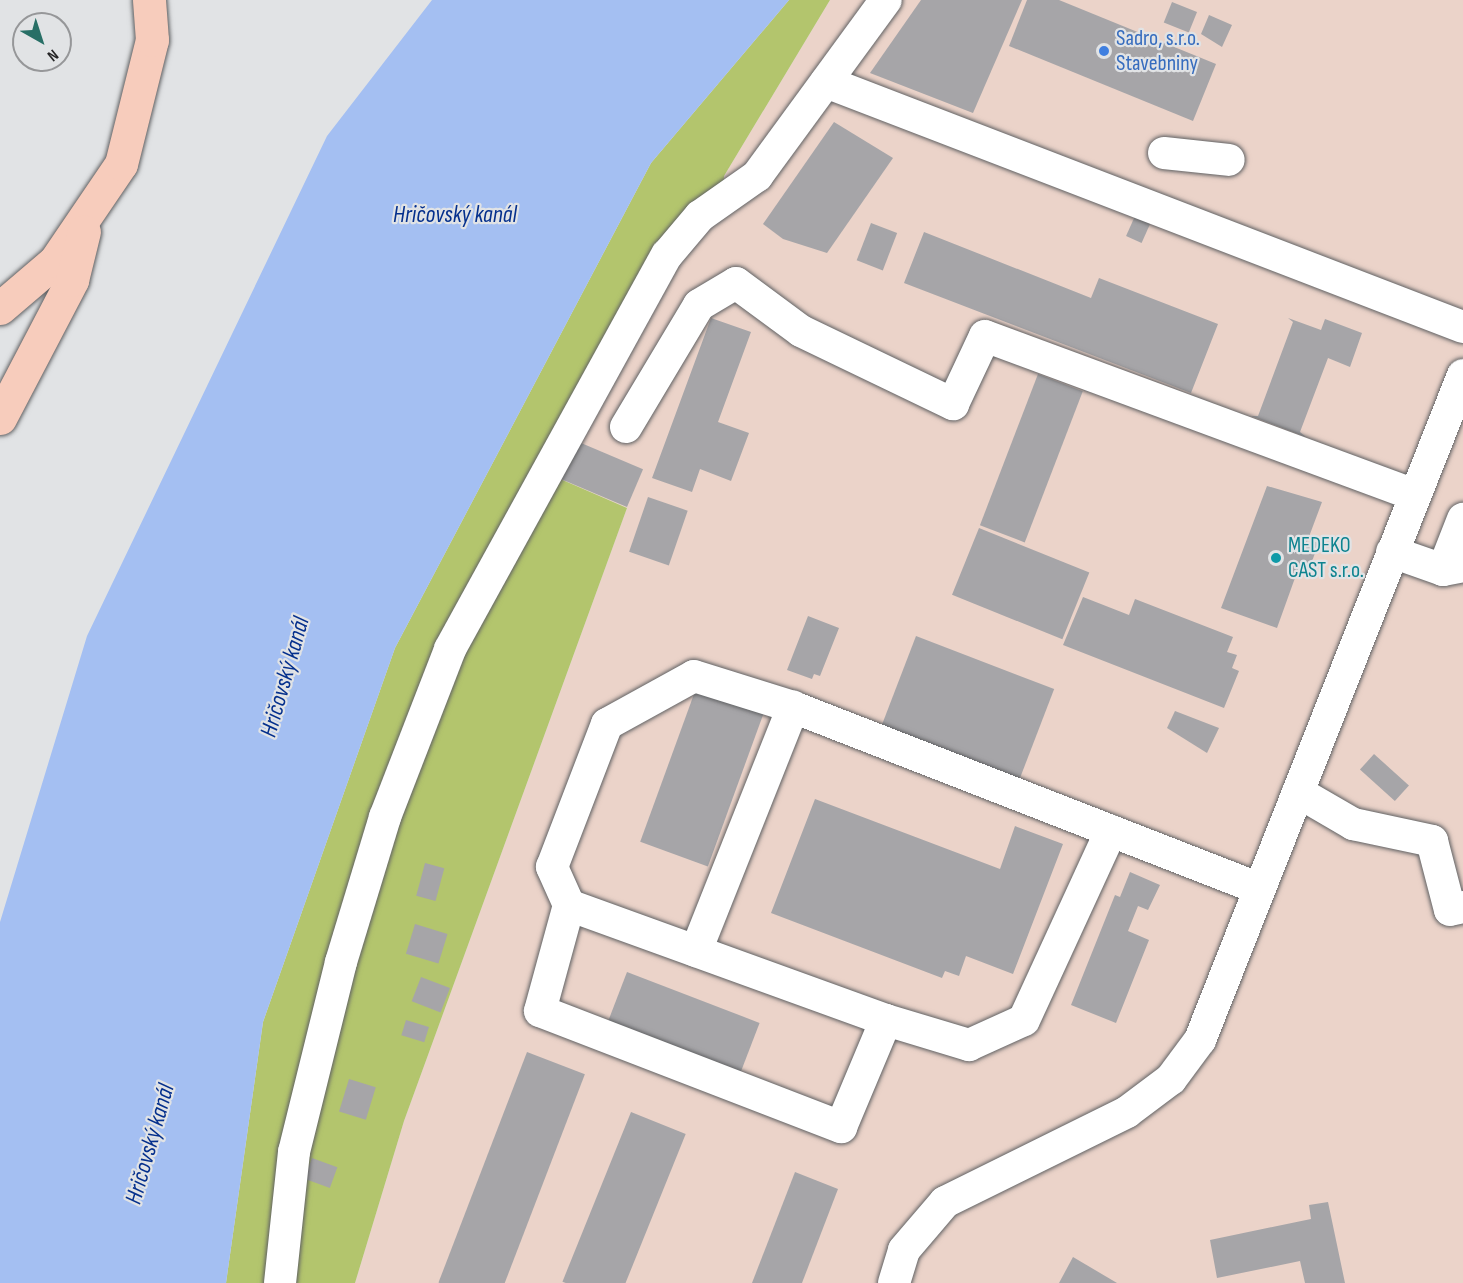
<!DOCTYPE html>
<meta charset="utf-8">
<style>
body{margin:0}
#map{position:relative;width:1463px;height:1283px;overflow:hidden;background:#e1e3e5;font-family:"Sofia Sans Condensed",sans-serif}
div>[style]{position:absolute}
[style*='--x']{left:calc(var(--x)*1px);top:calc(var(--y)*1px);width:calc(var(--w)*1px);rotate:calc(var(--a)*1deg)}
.industrial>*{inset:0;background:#ebd3c9}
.green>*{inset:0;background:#b3c56d}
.water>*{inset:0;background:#a4bff2}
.building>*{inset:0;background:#a6a5a8;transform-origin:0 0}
.roads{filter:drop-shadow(0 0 2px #606163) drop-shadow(0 0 2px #606163)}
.minor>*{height:32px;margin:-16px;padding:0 16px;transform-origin:16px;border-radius:16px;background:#fff}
.highway>*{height:33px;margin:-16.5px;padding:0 16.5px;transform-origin:16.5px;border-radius:16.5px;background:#f7ccbc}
.dots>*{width:16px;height:16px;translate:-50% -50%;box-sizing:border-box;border:3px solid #e1e3e5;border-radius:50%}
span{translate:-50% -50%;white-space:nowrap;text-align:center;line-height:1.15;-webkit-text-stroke:4.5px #e1e3e5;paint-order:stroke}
.shop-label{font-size:22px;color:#366cbe}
.left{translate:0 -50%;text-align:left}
.culture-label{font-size:22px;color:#0d838f}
.water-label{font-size:24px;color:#05308d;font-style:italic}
.north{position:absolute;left:12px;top:12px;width:60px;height:60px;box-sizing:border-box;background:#e1e3e5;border:2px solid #969799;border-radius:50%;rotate:141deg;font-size:16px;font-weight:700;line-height:24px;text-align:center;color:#252526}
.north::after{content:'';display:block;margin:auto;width:21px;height:27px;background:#286f66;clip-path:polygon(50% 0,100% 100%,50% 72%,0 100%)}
</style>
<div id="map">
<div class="industrial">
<div style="clip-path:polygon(830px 0,1463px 0,1463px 1283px,355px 1283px,404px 1121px,627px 508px,558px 478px,694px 235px,722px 215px,724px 176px)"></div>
</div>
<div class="green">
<div style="clip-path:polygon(789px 0,830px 0,724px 176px,722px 215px,694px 235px,558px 478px,627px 508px,404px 1121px,355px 1283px,226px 1283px,263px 1022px,395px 648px,651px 163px)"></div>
</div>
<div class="water">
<div style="clip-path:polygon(432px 0,789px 0,651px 163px,395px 648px,263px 1022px,226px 1283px,0 1283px,0 922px,87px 636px,327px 136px)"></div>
</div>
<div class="building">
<div style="clip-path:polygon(921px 0,1022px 0,973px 113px,870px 73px)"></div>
<div style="clip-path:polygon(1027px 0,1059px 0,1216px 64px,1193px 121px,1009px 46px)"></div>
<div style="left:1172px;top:2px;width:27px;height:22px;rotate:22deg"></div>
<div style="clip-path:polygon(1209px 15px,1232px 25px,1222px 47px,1201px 34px)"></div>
<div style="clip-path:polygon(834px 122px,893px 158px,827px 253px,783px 239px,763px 224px)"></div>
<div style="left:1135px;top:216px;width:17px;height:22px;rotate:24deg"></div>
<div style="left:871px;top:223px;width:28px;height:40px;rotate:21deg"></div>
<div style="clip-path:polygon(924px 232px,1091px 298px,1099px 278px,1218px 324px,1191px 393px,904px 283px)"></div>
<div style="clip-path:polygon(711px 318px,751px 332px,718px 422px,749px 433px,731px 481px,700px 469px,692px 492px,652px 478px)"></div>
<div style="clip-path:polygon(1288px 318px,1321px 330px,1325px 319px,1362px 333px,1350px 367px,1328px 358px,1300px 432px,1306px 437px,1251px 416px,1258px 416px,1293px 322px)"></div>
<div style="left:1038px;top:374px;width:48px;height:162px;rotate:21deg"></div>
<div style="left:574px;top:440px;width:75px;height:41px;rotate:23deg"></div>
<div style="clip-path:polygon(1267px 486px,1322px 502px,1307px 542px,1319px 542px,1310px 567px,1300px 564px,1277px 628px,1221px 608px)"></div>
<div style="left:648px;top:497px;width:42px;height:58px;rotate:19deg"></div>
<div style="left:979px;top:528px;width:119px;height:72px;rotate:22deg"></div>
<div style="clip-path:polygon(1083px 597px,1129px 615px,1135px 599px,1233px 637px,1227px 652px,1237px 655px,1232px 668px,1239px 671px,1224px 708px,1063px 645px)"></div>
<div style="clip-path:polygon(808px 616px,839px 628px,820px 676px,814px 674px,812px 679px,787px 670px)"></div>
<div style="left:916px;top:636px;width:148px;height:98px;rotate:21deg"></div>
<div style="left:698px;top:683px;width:72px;height:169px;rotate:20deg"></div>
<div style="clip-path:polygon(1175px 711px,1219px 728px,1207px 753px,1167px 728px)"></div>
<div style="left:1374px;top:754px;width:47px;height:21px;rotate:42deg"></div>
<div style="clip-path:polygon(815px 799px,1000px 869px,1015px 826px,1063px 844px,1013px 974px,966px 956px,959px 976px,945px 971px,942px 978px,771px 913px)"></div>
<div style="left:425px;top:863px;width:20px;height:34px;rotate:15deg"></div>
<div style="clip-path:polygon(1130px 872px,1160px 885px,1148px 910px,1138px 906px,1128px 931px,1149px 940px,1116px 1023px,1071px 1005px,1115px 895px,1120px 897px)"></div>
<div style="left:415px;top:924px;width:34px;height:31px;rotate:17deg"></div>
<div style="left:627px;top:972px;width:142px;height:56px;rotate:21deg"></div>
<div style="left:421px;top:977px;width:31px;height:26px;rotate:21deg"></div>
<div style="left:406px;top:1020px;width:24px;height:16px;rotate:17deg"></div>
<div style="left:527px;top:1052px;width:62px;height:247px;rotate:21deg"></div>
<div style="left:349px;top:1079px;width:28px;height:34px;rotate:17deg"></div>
<div style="left:631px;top:1112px;width:59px;height:183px;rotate:22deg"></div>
<div style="left:312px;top:1158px;width:27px;height:22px;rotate:20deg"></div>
<div style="clip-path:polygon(795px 1172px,838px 1189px,802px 1283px,752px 1283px)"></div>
<div style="clip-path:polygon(1328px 1202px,1345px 1283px,1305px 1283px,1300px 1261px,1217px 1278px,1210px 1240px,1311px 1219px,1309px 1205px)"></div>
<div style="clip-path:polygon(1073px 1257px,1117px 1283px,1059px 1283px)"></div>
</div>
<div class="roads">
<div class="minor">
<div style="--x:826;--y:82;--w:682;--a:21.04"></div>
<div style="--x:1164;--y:153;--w:65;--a:6.1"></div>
<div style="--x:626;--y:427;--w:142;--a:-59.1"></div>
<div style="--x:699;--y:305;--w:43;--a:-30.7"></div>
<div style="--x:736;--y:283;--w:81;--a:36.4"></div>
<div style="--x:801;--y:331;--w:169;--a:25.7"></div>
<div style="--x:953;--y:404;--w:75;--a:-64.8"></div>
<div style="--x:985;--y:336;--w:458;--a:20.3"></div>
<div style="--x:1392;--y:552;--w:54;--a:19.4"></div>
<div style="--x:1443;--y:570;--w:20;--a:-11"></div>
<div style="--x:1443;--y:570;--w:55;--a:-68.6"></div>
<div style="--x:1298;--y:792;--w:64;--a:30.2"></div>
<div style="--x:1353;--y:824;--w:81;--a:12.1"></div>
<div style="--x:1432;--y:841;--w:71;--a:75.4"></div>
<div style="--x:1450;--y:910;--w:13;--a:-13"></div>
<div style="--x:569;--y:905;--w:110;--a:105.3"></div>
<div style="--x:540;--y:1011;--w:323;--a:21.1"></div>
<div style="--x:841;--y:1127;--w:116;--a:-67.2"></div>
<div style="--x:886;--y:1020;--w:337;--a:-160.1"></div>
<div style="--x:569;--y:905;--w:42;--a:-114.1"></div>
<div style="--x:552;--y:867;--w:153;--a:-69"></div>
<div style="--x:607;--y:724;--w:99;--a:-28.9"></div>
<div style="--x:694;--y:676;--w:104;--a:17.4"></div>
<div style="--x:793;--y:707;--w:501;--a:21.29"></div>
<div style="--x:696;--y:951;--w:263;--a:-68.3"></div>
<div style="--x:886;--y:1020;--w:87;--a:16.8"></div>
<div style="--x:969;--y:1045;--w:60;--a:-24.4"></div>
<div style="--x:1024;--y:1020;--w:208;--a:-65.3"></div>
<div style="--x:280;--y:1283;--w:132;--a:-83.9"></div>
<div style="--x:294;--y:1152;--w:196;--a:-76.1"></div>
<div style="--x:341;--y:962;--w:152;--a:-73.1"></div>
<div style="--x:385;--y:817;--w:180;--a:-68.8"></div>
<div style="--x:450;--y:649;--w:450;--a:-61.2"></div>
<div style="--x:667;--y:255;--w:51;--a:-49.8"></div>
<div style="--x:700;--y:216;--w:70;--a:-35.1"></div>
<div style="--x:757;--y:176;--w:218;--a:-53.8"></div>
<div style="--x:894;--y:1283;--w:34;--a:-73"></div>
<div style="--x:904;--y:1250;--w:63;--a:-49.5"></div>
<div style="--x:945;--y:1202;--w:203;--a:-26.3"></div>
<div style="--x:1127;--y:1112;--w:55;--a:-36.9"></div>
<div style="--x:1171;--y:1079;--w:49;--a:-53.4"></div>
<div style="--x:1200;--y:1040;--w:715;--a:-68.42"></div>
</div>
<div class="highway">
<div style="--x:0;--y:308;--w:72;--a:-40.5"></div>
<div style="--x:55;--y:261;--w:117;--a:-55.8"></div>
<div style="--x:121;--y:164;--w:128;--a:-76"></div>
<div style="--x:152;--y:40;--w:40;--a:-94.3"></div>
<div style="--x:0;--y:418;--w:156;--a:-62.4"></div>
<div style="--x:72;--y:280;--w:50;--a:-76.2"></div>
</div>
</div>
<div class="dots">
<div style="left:1104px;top:51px;background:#3f7fe0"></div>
<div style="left:1276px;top:558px;background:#0f9aa8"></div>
</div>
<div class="shop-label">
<span class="left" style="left:1116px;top:51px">Sadro, s.r.o.<br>Stavebniny</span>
</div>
<div class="culture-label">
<span class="left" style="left:1288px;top:558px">MEDEKO<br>CAST s.r.o.</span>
</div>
<div class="water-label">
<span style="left:455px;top:215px">Hričovský kanál</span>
<span style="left:285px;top:677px;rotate:-74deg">Hričovský kanál</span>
<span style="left:150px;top:1144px;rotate:-74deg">Hričovský kanál</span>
</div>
<div class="north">N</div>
</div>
